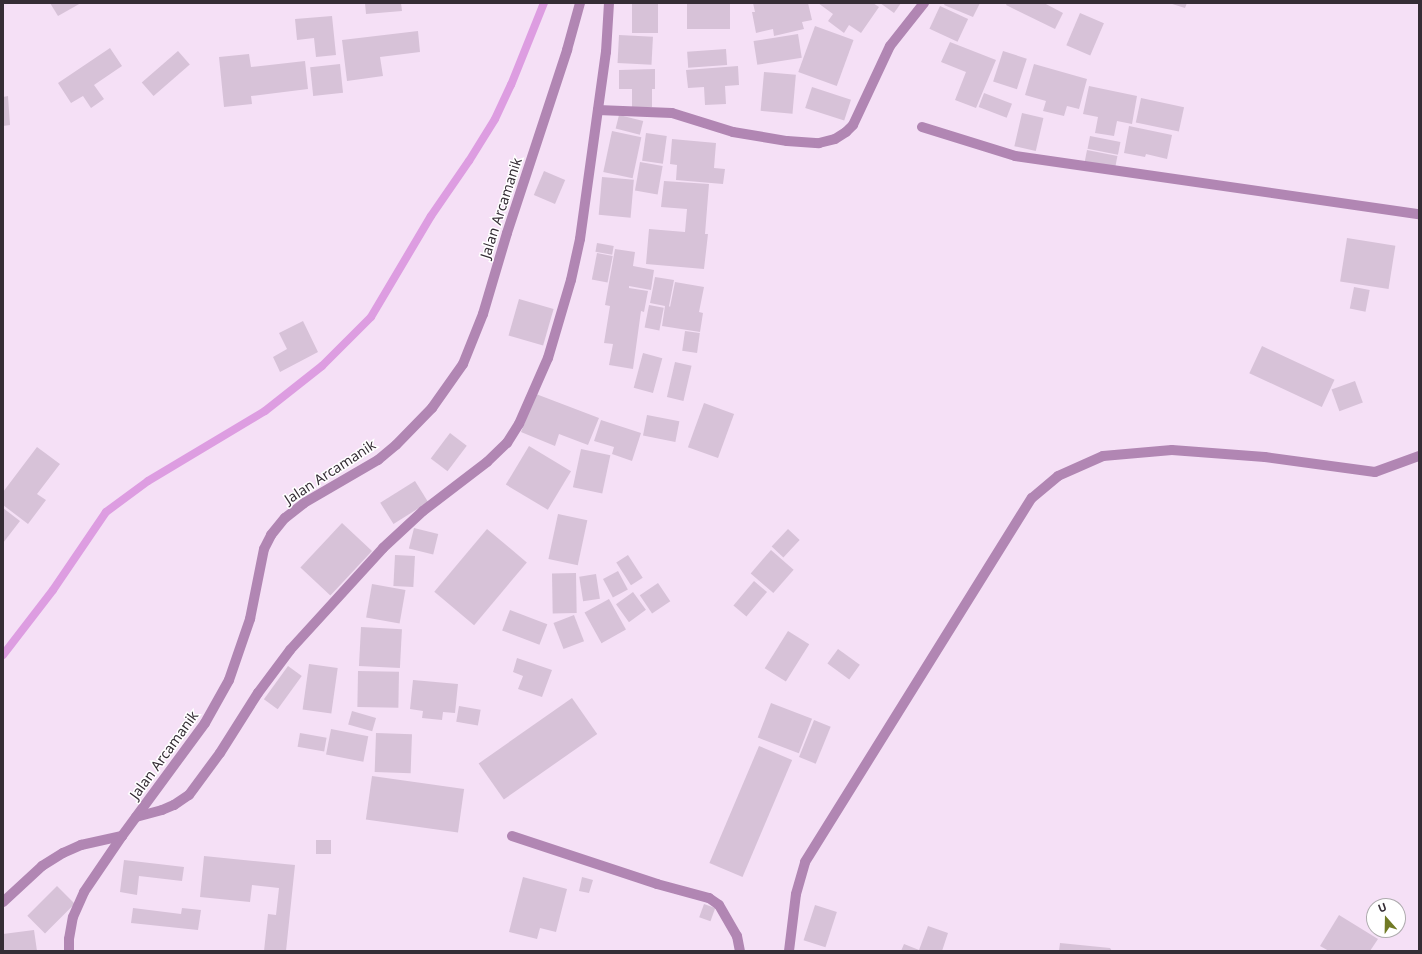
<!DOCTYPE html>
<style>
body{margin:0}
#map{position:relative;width:1422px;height:954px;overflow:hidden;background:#f5e0f6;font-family:"Noto Sans",sans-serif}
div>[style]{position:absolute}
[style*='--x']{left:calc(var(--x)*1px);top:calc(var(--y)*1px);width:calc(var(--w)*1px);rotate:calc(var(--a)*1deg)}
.stream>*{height:8px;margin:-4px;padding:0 4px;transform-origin:4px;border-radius:4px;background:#dd9de1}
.building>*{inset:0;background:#d7c2d8;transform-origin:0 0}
.minor>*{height:10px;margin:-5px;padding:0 5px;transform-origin:5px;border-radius:5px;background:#b186b3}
span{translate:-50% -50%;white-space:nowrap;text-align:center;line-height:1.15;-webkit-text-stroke:3px #fff;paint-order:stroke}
.street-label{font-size:14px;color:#352d35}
.frame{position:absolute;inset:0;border:4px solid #352d35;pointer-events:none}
.north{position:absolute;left:1366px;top:898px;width:40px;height:40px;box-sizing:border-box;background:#fff;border:1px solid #aeabae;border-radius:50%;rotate:340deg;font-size:11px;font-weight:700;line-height:16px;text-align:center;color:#352d35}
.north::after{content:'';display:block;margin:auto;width:14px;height:18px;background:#717a25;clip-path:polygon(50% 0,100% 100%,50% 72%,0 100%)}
</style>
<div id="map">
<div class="stream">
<div style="--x:3;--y:655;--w:82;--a:-52.4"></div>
<div style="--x:53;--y:590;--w:94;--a:-55.8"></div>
<div style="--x:106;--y:512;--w:52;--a:-36.4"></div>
<div style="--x:148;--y:481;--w:136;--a:-30.9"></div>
<div style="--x:265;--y:411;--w:73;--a:-38.3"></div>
<div style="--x:322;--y:366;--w:69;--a:-45"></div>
<div style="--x:371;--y:317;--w:117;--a:-59.3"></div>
<div style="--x:431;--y:216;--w:67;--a:-55.4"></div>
<div style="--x:469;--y:161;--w:49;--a:-58.2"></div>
<div style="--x:495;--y:119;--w:38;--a:-65"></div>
<div style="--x:511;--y:85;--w:88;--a:-68.1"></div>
</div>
<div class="building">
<div style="clip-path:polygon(50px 3px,81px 3px,58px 16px)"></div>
<div style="clip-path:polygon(365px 3px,401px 3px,402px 11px,366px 14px)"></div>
<div style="left:632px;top:3px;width:26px;height:30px"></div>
<div style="left:687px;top:3px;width:43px;height:26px"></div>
<div style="clip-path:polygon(753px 3px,808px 3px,812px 20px,802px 22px,804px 29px,774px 36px,773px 29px,756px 33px,752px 12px,755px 12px)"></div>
<div style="clip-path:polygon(818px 3px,873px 3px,879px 7px,861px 33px,849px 25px,844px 33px,828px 21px,833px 14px)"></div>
<div style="clip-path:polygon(880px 3px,901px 3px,894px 13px)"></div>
<div style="clip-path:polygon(945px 3px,980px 3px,973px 17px,944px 5px)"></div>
<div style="clip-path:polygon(1007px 3px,1044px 3px,1063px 13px,1055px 29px,1006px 5px)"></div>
<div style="clip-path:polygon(1169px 3px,1187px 3px,1185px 8px)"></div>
<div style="left:940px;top:6px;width:31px;height:25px;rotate:25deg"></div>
<div style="left:1080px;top:13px;width:26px;height:35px;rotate:23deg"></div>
<div style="clip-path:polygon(332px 16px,336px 55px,316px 57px,314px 38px,297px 40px,295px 19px)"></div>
<div style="left:815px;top:26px;width:41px;height:49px;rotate:20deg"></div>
<div style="clip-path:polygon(418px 31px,420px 52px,380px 57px,383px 76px,347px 81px,342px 40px)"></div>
<div style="left:798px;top:34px;width:24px;height:45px;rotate:81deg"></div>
<div style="left:619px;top:35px;width:34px;height:28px;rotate:3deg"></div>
<div style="clip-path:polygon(950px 42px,996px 60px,976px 108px,955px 100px,966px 72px,941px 62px)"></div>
<div style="clip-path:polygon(110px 48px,122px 66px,94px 85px,104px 99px,91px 108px,83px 96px,71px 103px,58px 83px)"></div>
<div style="left:726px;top:49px;width:16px;height:39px;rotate:86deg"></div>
<div style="left:178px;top:51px;width:18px;height:48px;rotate:49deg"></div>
<div style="left:1003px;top:51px;width:25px;height:32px;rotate:18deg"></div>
<div style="clip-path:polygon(249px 54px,251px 67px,305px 61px,308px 89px,251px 96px,252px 104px,224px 107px,219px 57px)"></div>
<div style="left:340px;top:64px;width:29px;height:30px;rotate:84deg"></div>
<div style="clip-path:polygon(1034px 64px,1087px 79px,1079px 109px,1067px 106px,1064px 116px,1043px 111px,1046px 101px,1025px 95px)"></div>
<div style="clip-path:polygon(738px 66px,739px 85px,725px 86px,726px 104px,705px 105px,704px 87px,688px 88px,686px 70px)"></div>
<div style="clip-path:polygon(655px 69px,655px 89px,652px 89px,652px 107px,632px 108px,632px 89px,619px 89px,619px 70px)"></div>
<div style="left:764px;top:72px;width:32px;height:39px;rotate:5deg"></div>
<div style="clip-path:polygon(1089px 86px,1137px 96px,1132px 124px,1117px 121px,1114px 136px,1095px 133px,1098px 117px,1083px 114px)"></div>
<div style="left:812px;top:87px;width:41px;height:22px;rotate:18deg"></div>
<div style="left:984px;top:93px;width:30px;height:15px;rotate:21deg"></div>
<div style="clip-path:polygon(8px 96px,10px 125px,3px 126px,3px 97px)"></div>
<div style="left:1141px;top:98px;width:44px;height:25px;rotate:12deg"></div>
<div style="left:1022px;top:113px;width:22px;height:34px;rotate:13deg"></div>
<div style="left:619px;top:115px;width:25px;height:14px;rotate:14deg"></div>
<div style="clip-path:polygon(1129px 126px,1172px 135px,1167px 159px,1146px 154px,1145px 157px,1124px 153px)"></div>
<div style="left:612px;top:131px;width:30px;height:42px;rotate:12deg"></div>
<div style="left:646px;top:133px;width:21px;height:28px;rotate:8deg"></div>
<div style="left:1090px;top:136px;width:31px;height:13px;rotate:11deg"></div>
<div style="clip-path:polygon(672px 139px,716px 143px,714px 168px,725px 169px,723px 184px,676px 180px,677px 165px,670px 164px)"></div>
<div style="left:1087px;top:150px;width:31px;height:12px;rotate:11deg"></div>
<div style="left:640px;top:162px;width:23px;height:29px;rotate:10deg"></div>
<div style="left:544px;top:171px;width:23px;height:26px;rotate:23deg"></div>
<div style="left:602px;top:177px;width:32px;height:38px;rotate:5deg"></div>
<div style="clip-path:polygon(664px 181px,709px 184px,705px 234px,708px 234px,704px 269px,646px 264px,649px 229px,685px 232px,687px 209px,661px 207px)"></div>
<div style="left:1347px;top:238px;width:49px;height:44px;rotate:9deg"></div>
<div style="left:597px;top:243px;width:17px;height:9px;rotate:10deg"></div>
<div style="clip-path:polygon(615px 249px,635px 252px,633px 266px,654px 270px,651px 290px,629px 286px,629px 288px,648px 291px,644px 312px,641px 311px,633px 369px,609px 365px,613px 344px,604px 343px,610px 306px,605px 305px)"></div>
<div style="left:597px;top:253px;width:16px;height:27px;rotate:11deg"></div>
<div style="clip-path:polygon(655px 277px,674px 280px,669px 306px,670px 307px,675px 282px,704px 287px,699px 312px,703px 313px,700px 332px,662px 326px,665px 306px,650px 303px)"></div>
<div style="left:1354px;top:287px;width:16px;height:22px;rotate:11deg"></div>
<div style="left:519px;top:299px;width:36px;height:38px;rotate:16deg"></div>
<div style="left:649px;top:305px;width:15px;height:23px;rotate:11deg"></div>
<div style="clip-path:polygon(303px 321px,318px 352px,280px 372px,273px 357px,287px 349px,279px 333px)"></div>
<div style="left:685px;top:331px;width:15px;height:20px;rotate:8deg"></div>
<div style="left:1262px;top:346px;width:80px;height:30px;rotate:25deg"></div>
<div style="left:643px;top:353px;width:20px;height:36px;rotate:15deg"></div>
<div style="left:675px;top:362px;width:17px;height:36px;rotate:13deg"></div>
<div style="left:1355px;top:381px;width:23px;height:25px;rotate:70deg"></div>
<div style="clip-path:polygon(536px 394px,599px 418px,588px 445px,559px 434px,555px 446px,521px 432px)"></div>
<div style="left:704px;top:403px;width:32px;height:47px;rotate:20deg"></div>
<div style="left:647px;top:415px;width:33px;height:21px;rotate:11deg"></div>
<div style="clip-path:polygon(601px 420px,641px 433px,632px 461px,612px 454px,614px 447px,594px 441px)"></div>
<div style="left:450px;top:433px;width:21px;height:32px;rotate:37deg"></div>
<div style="left:529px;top:446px;width:49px;height:45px;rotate:31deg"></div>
<div style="clip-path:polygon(37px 447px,60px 464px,37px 494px,46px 500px,28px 524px,3px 505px,3px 492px)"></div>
<div style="left:581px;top:449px;width:30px;height:39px;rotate:12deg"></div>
<div style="left:415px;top:481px;width:25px;height:41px;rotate:58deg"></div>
<div style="clip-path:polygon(3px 508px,20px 521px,3px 543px)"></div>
<div style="left:558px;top:514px;width:30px;height:46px;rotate:12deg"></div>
<div style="left:342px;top:523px;width:41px;height:61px;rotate:43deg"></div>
<div style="left:414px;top:528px;width:25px;height:21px;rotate:14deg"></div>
<div style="left:487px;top:529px;width:52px;height:82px;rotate:40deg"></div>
<div style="left:788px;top:529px;width:16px;height:24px;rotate:43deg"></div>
<div style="left:771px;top:550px;width:30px;height:31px;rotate:41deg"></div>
<div style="left:395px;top:555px;width:20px;height:31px;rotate:3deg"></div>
<div style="left:628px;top:555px;width:27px;height:14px;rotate:57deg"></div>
<div style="left:618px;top:571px;width:21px;height:17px;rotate:62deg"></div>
<div style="left:576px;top:573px;width:40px;height:24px;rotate:89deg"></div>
<div style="left:596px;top:574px;width:25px;height:17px;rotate:81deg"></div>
<div style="left:754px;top:581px;width:17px;height:32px;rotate:40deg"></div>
<div style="left:658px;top:583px;width:22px;height:22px;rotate:56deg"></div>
<div style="left:372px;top:584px;width:34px;height:34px;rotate:10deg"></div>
<div style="left:633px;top:592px;width:22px;height:21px;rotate:54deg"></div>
<div style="left:609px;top:599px;width:35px;height:28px;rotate:61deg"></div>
<div style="left:510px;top:610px;width:40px;height:22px;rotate:21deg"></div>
<div style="left:574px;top:615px;width:28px;height:22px;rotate:69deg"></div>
<div style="left:361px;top:627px;width:41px;height:39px;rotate:3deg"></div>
<div style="left:788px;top:631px;width:25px;height:44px;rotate:32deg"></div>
<div style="left:838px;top:649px;width:27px;height:18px;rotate:36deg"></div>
<div style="clip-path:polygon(517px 658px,552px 670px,542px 697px,518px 689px,523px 676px,513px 672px)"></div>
<div style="left:309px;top:664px;width:29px;height:46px;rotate:8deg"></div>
<div style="left:288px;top:666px;width:17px;height:41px;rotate:36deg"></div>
<div style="left:358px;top:671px;width:41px;height:36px;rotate:1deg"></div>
<div style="clip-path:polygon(413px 680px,458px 684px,455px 713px,443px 712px,442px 720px,422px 718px,423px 711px,410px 709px)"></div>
<div style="left:572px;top:698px;width:44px;height:114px;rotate:55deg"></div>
<div style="left:771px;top:703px;width:44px;height:37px;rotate:21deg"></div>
<div style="left:459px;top:706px;width:22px;height:16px;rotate:10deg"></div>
<div style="left:352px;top:711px;width:25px;height:14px;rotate:16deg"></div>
<div style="left:814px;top:720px;width:18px;height:40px;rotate:22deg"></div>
<div style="left:331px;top:729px;width:38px;height:26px;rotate:11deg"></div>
<div style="left:300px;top:733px;width:27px;height:14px;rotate:10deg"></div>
<div style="left:376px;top:733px;width:36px;height:39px;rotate:2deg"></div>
<div style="left:759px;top:746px;width:36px;height:127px;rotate:23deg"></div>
<div style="left:372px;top:776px;width:93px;height:44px;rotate:8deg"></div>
<div style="left:316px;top:840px;width:15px;height:14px"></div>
<div style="clip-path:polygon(204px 856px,295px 865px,286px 951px,264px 951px,268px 914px,276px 915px,279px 888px,252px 885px,250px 902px,200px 897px)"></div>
<div style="clip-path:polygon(124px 860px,184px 867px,182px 881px,139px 876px,137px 895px,120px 892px)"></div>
<div style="clip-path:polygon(523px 877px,567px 889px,556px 932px,540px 928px,537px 939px,509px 932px)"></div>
<div style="clip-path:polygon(582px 877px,593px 880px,589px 893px,579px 891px)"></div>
<div style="left:57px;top:886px;width:25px;height:42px;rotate:45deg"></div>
<div style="left:704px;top:904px;width:12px;height:14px;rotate:20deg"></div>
<div style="left:815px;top:905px;width:23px;height:37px;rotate:18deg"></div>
<div style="clip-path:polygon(133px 908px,181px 914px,182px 908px,201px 910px,198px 930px,131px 923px)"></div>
<div style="clip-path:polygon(1339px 915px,1378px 939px,1370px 951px,1329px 951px,1320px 946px)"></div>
<div style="clip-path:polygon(928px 926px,948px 933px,942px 951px,901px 951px,904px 944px,919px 950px)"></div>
<div style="clip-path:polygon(34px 930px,37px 951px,3px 951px,3px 934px)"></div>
<div style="clip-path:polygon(1060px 943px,1110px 948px,1112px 951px,1059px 951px)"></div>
</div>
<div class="minor">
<div style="--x:598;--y:110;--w:74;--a:2.3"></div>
<div style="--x:672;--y:113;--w:64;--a:17.3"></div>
<div style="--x:733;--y:132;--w:55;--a:9.5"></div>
<div style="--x:787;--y:141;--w:32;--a:4"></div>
<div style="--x:819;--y:143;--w:16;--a:-14"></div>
<div style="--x:835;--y:139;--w:13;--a:-32"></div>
<div style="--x:846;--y:132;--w:10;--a:-45"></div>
<div style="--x:853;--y:125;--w:87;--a:-64.9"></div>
<div style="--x:890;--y:46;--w:55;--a:-51.7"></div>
<div style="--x:922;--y:127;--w:97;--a:17.3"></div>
<div style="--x:1015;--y:156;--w:408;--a:8.2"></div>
<div style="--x:136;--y:817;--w:27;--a:-15"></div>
<div style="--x:162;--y:810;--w:13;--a:-23"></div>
<div style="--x:174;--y:805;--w:18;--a:-34"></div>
<div style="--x:189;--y:795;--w:52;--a:-53.6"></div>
<div style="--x:220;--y:753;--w:71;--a:-57.7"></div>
<div style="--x:258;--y:693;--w:54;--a:-53.3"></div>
<div style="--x:290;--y:650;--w:138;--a:-47.6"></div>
<div style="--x:383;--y:548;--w:54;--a:-42.8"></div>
<div style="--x:423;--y:511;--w:81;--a:-37.4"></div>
<div style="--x:487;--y:462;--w:28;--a:-44"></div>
<div style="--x:507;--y:443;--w:22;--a:-58"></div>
<div style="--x:519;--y:424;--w:72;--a:-66.3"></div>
<div style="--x:548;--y:358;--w:81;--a:-73.6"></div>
<div style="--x:571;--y:280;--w:42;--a:-77.6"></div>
<div style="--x:580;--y:239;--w:189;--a:-82.1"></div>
<div style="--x:606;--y:52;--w:49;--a:-86.5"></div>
<div style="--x:512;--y:836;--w:153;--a:18.3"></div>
<div style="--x:657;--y:884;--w:54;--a:15.1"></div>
<div style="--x:709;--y:898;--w:12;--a:35"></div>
<div style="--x:719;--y:905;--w:36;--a:60"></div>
<div style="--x:737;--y:936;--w:15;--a:79"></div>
<div style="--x:3;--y:902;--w:53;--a:-42.7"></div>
<div style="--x:42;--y:866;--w:25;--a:-32"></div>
<div style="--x:63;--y:853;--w:20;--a:-24"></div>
<div style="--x:81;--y:845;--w:42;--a:-12.4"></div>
<div style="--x:69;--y:951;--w:12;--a:-90"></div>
<div style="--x:69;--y:939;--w:22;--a:-80"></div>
<div style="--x:73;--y:917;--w:27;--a:-66"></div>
<div style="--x:84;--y:892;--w:68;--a:-55.8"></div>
<div style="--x:122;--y:836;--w:140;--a:-53.7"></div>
<div style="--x:205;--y:723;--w:49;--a:-60.8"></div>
<div style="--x:229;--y:680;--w:65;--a:-71"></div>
<div style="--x:250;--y:619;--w:71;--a:-78.7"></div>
<div style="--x:264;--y:549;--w:16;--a:-63"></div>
<div style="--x:271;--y:535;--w:22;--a:-51"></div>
<div style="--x:285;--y:518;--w:24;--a:-38"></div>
<div style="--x:304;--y:503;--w:86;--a:-30.2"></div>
<div style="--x:378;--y:460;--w:23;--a:-40"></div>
<div style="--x:396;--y:445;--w:52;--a:-45.8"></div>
<div style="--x:432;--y:408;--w:54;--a:-54.8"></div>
<div style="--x:463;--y:364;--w:54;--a:-68.2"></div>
<div style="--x:483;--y:314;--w:84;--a:-73.5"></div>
<div style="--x:507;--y:233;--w:193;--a:-71.8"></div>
<div style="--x:567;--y:50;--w:49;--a:-74.5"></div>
<div style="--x:789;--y:951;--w:57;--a:-83"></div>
<div style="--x:796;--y:894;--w:33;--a:-74"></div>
<div style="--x:805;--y:862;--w:429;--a:-58.1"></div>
<div style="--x:1032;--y:498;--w:34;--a:-40"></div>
<div style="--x:1058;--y:476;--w:49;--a:-24"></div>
<div style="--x:1103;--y:456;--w:69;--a:-5"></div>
<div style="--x:1172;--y:450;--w:93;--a:4.3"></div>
<div style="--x:1265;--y:457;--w:111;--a:7.8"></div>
<div style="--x:1375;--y:472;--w:47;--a:-20"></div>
</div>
<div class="street-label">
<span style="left:501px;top:208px;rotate:-72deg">Jalan Arcamanik</span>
<span style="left:330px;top:472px;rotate:-33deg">Jalan Arcamanik</span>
<span style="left:164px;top:755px;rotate:-54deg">Jalan Arcamanik</span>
</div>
<div class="frame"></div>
<div class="north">U</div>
</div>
